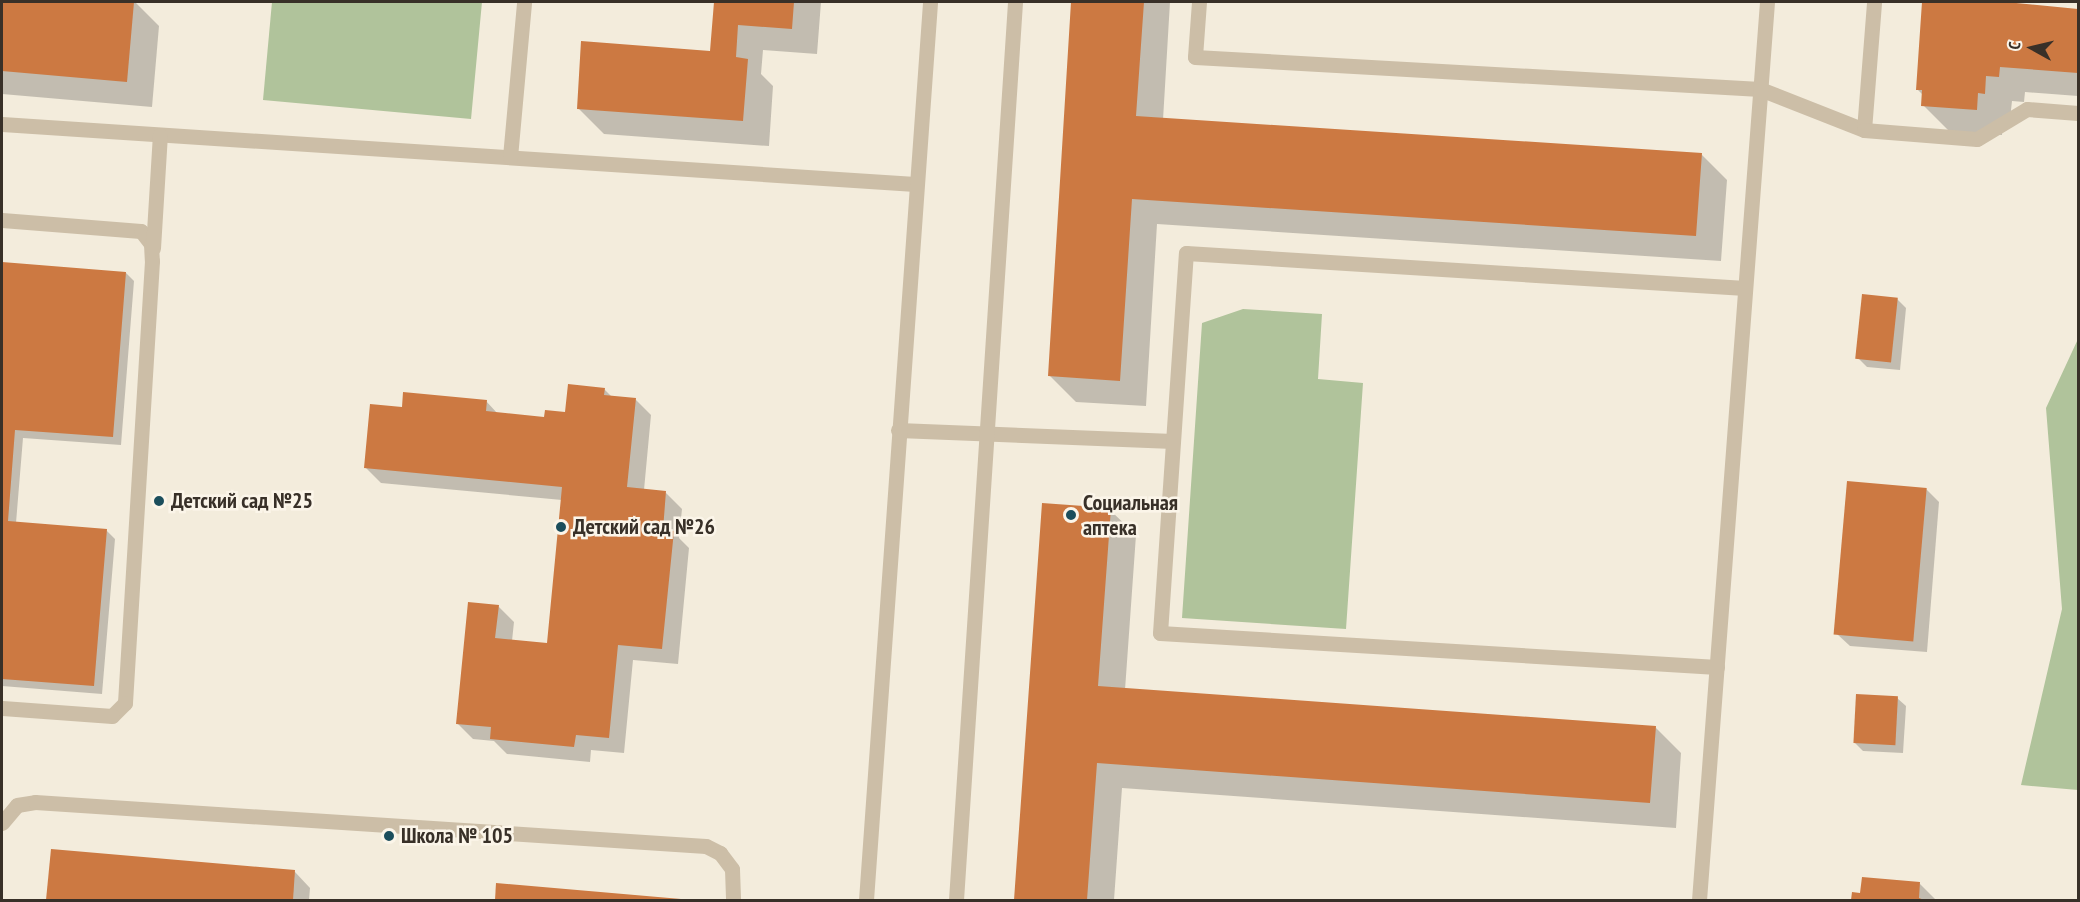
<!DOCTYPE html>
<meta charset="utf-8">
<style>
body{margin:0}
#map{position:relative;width:2080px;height:902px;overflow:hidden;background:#f3ecdc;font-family:"PT Sans Narrow",sans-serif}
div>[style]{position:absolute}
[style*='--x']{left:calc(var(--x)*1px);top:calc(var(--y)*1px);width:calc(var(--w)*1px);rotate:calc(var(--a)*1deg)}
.green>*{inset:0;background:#b0c39b}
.shadow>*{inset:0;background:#0003}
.building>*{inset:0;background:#cc7942;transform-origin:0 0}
.minor>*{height:15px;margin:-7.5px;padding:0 7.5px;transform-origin:7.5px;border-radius:7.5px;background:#ccbea7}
.dots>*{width:16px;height:16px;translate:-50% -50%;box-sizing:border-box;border:3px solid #fbf5e9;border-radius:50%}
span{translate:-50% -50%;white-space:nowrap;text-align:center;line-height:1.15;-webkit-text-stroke:5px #fbf5e9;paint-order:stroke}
.poi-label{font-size:22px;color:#383028;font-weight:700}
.left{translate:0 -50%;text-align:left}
.frame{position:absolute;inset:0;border:3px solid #383028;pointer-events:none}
.north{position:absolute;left:2002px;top:18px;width:60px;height:60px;-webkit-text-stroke:4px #fbf5e9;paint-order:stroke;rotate:278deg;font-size:16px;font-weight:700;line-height:24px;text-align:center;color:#383028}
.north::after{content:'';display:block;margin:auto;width:21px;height:27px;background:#383028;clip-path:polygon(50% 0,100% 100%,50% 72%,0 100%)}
</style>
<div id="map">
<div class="green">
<div style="clip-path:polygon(272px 2px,482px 2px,471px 119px,263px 100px)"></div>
<div style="clip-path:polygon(1243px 309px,1322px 314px,1318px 379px,1363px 383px,1346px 629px,1182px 618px,1202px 323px)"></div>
<div style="clip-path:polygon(2078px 339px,2078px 790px,2021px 785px,2062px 609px,2046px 408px)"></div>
</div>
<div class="shadow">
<div style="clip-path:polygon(2px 2px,135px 2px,159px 26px,152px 107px,2px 94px)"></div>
<div style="clip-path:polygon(715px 2px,821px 2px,817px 54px,763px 50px,761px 74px,773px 86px,769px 146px,604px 134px,578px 108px,712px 52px)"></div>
<div style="clip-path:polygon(1074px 2px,1170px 2px,1163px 120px,1701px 154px,1727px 180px,1721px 261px,1157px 224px,1146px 406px,1076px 402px,1050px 376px)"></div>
<div style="clip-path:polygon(1924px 2px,2015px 2px,2019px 6px,2078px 10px,2078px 96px,2025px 92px,2024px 102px,2012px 101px,2010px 119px,2003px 118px,2002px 135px,1949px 131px,1923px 105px,1924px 96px,1917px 89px)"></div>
<div style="clip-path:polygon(2px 263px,126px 273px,134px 281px,121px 445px,23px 438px,16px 523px,106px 530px,115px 539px,102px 694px,2px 686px)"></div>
<div style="clip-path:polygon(1897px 299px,1906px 308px,1900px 370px,1867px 367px,1858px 358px)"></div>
<div style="clip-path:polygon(604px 389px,612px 397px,635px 399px,651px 415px,644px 490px,666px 493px,682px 509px,679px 538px,689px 548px,678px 664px,633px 660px,624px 753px,591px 750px,590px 762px,507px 754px,494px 741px,473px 739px,457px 723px,498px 606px,514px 622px,512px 641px,548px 645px,562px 500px,381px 483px,365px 467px,403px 409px,486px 401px,498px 414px,546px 419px,566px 414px)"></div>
<div style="clip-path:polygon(1926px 489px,1939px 502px,1927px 652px,1850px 646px,1837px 634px)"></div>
<div style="clip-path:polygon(1043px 505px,1110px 510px,1136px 535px,1125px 690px,1655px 727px,1681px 753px,1676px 828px,1122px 788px,1114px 900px,1015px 900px)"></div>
<div style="clip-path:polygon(1897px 698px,1906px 706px,1903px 753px,1863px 751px,1854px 742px)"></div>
<div style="clip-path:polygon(52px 850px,295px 872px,310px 888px,309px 900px,48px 900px)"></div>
<div style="clip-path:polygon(498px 884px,682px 900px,496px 900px)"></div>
<div style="clip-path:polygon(1920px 884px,1936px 900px,1852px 900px,1853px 894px)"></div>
</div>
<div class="building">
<div style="clip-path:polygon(2px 2px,134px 2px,127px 82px,2px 71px)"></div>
<div style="clip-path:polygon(714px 2px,794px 2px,792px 29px,738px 25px,736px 57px,748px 59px,743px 121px,577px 109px,581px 41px,710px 51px)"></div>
<div style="clip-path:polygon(1071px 2px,1144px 2px,1136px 116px,1702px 153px,1696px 236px,1132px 199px,1120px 381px,1048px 376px)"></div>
<div style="clip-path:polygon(1922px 2px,2006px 2px,2078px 9px,2078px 73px,2000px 67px,1999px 77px,1986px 76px,1985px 94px,1978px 93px,1977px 110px,1921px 106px,1922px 90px,1916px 90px)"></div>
<div style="clip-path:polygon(2px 262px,126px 272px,113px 437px,15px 430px,8px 521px,107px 529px,94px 686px,2px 679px)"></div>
<div style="left:1862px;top:294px;width:36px;height:65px;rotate:6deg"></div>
<div style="clip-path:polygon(568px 384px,605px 388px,604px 395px,636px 398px,627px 487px,666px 491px,663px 530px,674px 531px,662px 649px,618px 645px,609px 738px,576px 735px,574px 747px,490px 739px,491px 727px,456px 724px,468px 602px,499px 605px,495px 638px,547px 643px,562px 487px,364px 468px,370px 404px,402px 407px,403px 392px,487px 400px,486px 411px,544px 417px,545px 410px,565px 412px)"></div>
<div style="left:1847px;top:481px;width:80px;height:154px;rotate:5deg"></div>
<div style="clip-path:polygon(1042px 503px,1111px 508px,1098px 686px,1656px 726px,1650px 803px,1097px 763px,1087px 900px,1014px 900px)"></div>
<div style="left:1856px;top:694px;width:42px;height:49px;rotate:3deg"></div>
<div style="clip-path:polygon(51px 849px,295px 870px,293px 900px,46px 900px)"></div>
<div style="clip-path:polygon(1862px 877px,1920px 882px,1919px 898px,1924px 900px,1851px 900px,1852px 892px,1860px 893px)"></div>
<div style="clip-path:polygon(496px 883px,681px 899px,681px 900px,495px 900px)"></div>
</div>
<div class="minor">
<div style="--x:1199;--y:2;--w:55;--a:94.2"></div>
<div style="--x:1195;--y:57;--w:566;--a:3.24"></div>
<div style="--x:1760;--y:89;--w:112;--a:21.5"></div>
<div style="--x:1864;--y:130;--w:128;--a:-85.5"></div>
<div style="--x:2;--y:124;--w:915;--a:3.76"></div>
<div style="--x:1864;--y:130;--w:113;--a:4.6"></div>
<div style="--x:1977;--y:139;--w:58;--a:-31"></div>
<div style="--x:2027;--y:109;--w:51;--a:4.5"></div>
<div style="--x:510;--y:157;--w:156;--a:-84.8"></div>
<div style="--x:2;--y:220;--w:139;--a:4.5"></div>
<div style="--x:141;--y:231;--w:16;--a:52"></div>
<div style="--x:151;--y:244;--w:17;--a:87"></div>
<div style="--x:152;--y:261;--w:443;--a:93.5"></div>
<div style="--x:125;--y:703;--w:18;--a:135"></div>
<div style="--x:112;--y:716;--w:110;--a:-175.8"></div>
<div style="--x:153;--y:248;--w:113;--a:-86.5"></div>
<div style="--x:898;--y:430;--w:275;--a:2.3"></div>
<div style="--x:1717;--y:667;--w:558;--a:-176.51"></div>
<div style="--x:1160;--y:633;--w:381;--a:-86.1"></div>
<div style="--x:1186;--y:253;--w:560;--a:3.58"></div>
<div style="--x:2;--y:823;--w:23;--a:-50"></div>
<div style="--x:17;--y:805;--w:18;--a:-9"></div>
<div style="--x:35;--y:802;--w:672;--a:3.75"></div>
<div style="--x:706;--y:846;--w:16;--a:27"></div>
<div style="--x:720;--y:853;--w:20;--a:53"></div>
<div style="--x:732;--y:869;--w:31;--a:88"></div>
<div style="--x:866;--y:900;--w:900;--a:-85.92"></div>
<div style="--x:956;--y:900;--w:900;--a:-86.24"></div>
<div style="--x:1699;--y:900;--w:901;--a:-85.67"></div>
</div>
<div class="dots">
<div style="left:159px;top:501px;background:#1b4e5c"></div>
<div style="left:1071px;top:515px;background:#1b4e5c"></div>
<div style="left:561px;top:527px;background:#1b4e5c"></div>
<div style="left:389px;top:836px;background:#1b4e5c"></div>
</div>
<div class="poi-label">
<span class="left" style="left:171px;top:501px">Детский сад №25</span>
<span class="left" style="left:1083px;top:515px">Социальная<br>аптека</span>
<span class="left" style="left:573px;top:527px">Детский сад №26</span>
<span class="left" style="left:401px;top:836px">Школа № 105</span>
</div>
<div class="frame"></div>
<div class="north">С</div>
</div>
